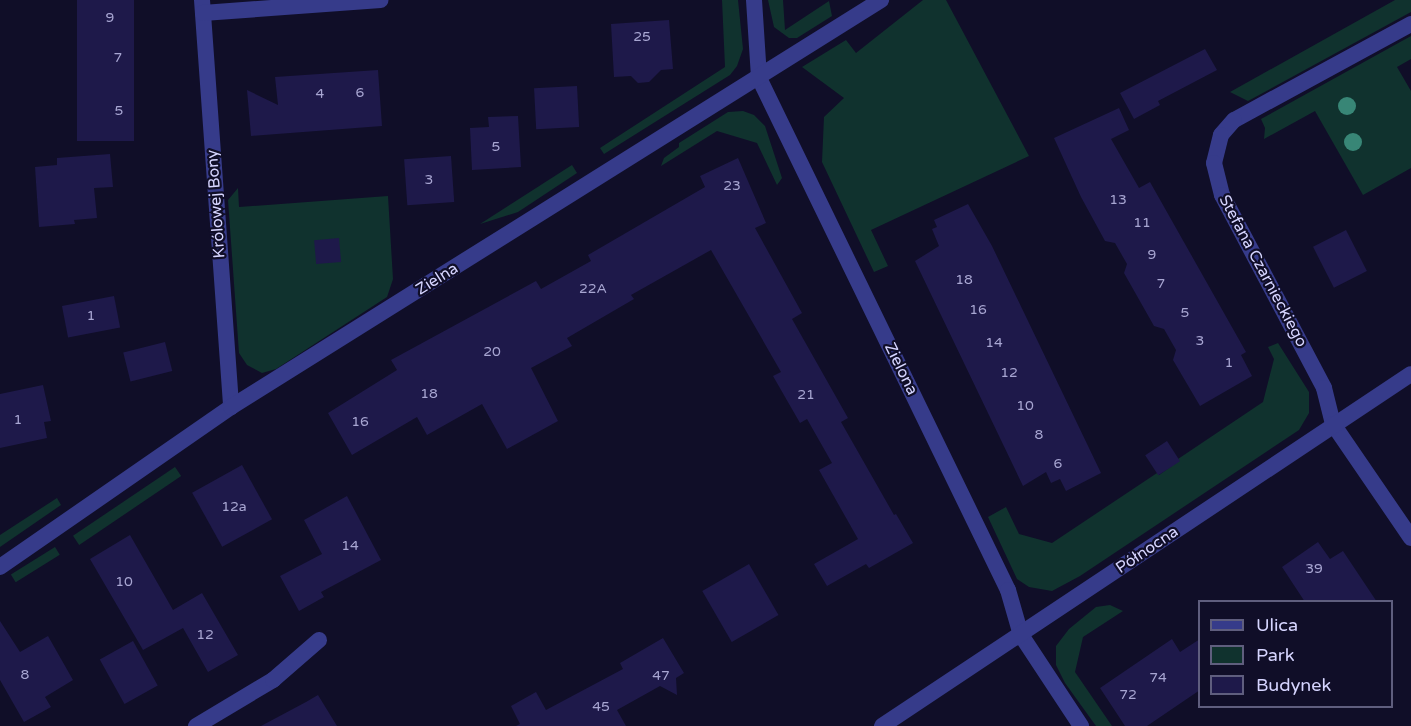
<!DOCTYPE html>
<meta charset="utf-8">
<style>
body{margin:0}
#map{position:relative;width:1411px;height:726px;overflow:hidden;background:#100e28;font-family:"Varela Round",sans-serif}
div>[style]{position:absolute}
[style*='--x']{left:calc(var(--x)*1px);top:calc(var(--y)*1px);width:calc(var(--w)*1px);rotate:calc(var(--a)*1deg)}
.green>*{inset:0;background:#10322e;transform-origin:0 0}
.building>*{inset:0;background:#1e194a;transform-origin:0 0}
.minor>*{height:16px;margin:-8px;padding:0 8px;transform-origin:8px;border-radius:8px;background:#363b8a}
.trees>*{width:18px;height:18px;margin:-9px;border-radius:50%;background:#388676}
span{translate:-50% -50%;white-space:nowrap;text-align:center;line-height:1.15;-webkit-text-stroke:4.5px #100e28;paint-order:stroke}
.number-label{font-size:14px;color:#a8a6d2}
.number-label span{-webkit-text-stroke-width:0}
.street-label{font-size:16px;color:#d6d5ff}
.legend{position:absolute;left:1198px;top:600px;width:195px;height:108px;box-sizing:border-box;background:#100e28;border:2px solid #5f5e7e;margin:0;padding:8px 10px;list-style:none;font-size:18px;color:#d6d5ff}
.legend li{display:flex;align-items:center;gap:12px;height:30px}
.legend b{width:30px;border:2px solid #5f5e7e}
</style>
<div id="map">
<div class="green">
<div style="clip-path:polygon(722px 0,738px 0,743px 49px,737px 66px,730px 75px,604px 154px,600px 148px,725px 67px)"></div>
<div style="clip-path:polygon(768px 0,783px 0,785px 30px,829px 1px,832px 16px,797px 38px,789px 38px,774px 27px)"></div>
<div style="clip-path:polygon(923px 0,946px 0,1029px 156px,871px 230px,888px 266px,874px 272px,822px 162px,824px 117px,844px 98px,802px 67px,846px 40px,856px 53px)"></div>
<div style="clip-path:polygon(1395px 0,1411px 0,1411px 12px,1248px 101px,1230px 92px)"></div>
<div style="clip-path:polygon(1411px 36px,1411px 59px,1397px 67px,1411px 91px,1411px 168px,1363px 195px,1315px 111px,1264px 139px,1265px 128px,1261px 119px)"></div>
<div style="clip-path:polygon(743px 111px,754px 115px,765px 126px,782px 178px,777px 185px,757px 143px,717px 131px,661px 166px,664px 158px,679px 147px,679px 143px,728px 112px)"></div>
<div style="clip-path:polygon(572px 165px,577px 173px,518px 212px,480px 224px)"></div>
<div style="clip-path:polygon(238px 188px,239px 207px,388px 196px,393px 279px,387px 297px,276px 369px,262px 373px,247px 365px,239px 353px,228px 200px)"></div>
<div style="clip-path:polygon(1278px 343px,1309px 392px,1309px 413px,1299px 430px,1080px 576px,1052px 591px,1029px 587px,1017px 579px,988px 517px,1006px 507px,1019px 534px,1052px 543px,1157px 473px,1159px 475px,1179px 461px,1178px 459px,1263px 402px,1274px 359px,1268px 347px)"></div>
<div style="left:175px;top:467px;width:11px;height:123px;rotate:56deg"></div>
<div style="clip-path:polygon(57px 498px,61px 505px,0 547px,0 535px)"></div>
<div style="left:55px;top:547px;width:9px;height:52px;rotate:58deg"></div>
<div style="clip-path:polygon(1110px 605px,1123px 611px,1083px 637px,1075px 672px,1112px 726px,1096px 726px,1065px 683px,1056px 665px,1056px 646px,1069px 629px,1096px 607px)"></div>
</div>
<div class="building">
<div style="left:77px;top:0;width:57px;height:141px"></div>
<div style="clip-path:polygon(669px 20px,673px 69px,661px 70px,649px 82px,638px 83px,631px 76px,614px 77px,611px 24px)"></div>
<div style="clip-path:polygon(1205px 49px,1217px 70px,1158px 101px,1160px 105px,1134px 119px,1120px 93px)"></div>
<div style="clip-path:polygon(378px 70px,382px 126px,251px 136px,247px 90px,278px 105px,275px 77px)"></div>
<div style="left:577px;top:86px;width:41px;height:43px;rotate:87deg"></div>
<div style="clip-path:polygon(1119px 108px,1129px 130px,1111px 139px,1139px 188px,1150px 182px,1246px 352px,1241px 355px,1252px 376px,1200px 406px,1173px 360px,1176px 350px,1164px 329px,1154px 326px,1124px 273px,1127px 264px,1115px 243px,1105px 241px,1081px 197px,1054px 138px)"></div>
<div style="clip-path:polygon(518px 116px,521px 167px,472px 170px,470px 128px,489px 127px,488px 117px)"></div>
<div style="clip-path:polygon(110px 154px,113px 187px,94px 188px,97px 218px,74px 220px,75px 224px,39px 227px,35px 167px,57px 165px,57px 158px)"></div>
<div style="left:451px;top:156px;width:46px;height:47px;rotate:86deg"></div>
<div style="clip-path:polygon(738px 158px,766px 223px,755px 228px,802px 313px,792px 319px,848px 418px,841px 422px,894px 515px,896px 514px,913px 543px,869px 568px,866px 564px,827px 586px,814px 564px,858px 539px,819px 470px,832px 463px,807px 419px,800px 423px,773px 376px,781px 372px,711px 250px,631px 295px,634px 299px,567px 338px,572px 346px,531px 368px,558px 421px,507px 449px,482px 404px,427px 435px,417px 417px,352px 455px,328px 413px,397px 370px,391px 360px,536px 281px,541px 289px,591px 261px,588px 255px,705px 187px,700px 176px)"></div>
<div style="clip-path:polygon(968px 204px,992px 246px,1101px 473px,1066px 491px,1060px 479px,1051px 483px,1046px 472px,1023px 486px,915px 261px,939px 246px,932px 229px,937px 227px,934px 220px)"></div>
<div style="left:1346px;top:230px;width:46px;height:37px;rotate:63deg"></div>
<div style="left:339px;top:238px;width:24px;height:25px;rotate:85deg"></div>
<div style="left:114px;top:296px;width:32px;height:53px;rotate:79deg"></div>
<div style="left:165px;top:342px;width:30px;height:43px;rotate:76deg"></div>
<div style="clip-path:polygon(43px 385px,51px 421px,44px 422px,47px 438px,0 448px,0 394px)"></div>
<div style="left:1167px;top:441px;width:24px;height:26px;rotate:57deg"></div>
<div style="left:242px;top:465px;width:62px;height:57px;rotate:61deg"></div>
<div style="clip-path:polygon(347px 496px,381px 560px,321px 592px,324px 597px,299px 611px,280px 576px,322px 554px,304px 520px)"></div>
<div style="clip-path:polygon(130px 535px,173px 610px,202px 593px,238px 655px,208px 672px,183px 628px,143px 650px,90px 559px)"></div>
<div style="clip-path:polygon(1318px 542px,1330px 559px,1343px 551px,1377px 602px,1305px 602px,1282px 567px)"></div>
<div style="left:749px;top:564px;width:59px;height:54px;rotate:60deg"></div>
<div style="clip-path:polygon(0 621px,20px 652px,48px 636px,73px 680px,45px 697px,51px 707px,24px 722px,0 680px)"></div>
<div style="clip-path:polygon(663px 638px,684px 673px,676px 678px,677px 695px,660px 686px,617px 710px,626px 726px,516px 726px,520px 724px,511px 706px,536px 692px,546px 710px,623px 669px,620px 663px)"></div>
<div style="clip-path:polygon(1172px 639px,1180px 652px,1200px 639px,1200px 690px,1147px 726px,1125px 726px,1100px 688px)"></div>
<div style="left:133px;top:641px;width:51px;height:38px;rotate:61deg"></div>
<div style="clip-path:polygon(318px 695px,337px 726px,261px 726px,306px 702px)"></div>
</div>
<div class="minor">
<div style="--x:202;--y:0;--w:408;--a:85.9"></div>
<div style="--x:754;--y:0;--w:78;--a:86.3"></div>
<div style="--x:759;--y:78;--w:569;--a:64.07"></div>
<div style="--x:1008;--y:590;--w:47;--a:73.9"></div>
<div style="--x:1021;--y:635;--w:109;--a:56.6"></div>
<div style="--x:203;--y:13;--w:178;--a:-4.2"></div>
<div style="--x:1411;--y:24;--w:201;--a:151.5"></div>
<div style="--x:1234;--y:120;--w:20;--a:131"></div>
<div style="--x:1221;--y:135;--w:29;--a:104"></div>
<div style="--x:1214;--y:163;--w:33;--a:76"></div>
<div style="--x:1222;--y:195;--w:218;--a:62.1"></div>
<div style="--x:1324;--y:388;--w:37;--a:76"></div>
<div style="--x:1333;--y:424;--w:138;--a:55.6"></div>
<div style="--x:0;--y:567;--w:281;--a:-34.7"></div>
<div style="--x:231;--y:407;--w:767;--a:-32.05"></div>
<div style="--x:196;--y:726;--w:90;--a:-30.9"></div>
<div style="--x:273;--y:680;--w:61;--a:-41"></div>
<div style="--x:882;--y:726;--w:635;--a:-33.64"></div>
</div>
<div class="trees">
<div style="left:1347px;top:106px"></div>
<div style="left:1353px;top:142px"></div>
</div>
<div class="number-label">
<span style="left:110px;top:18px">9</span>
<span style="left:642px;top:37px">25</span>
<span style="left:118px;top:58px">7</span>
<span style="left:360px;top:93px">6</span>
<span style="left:320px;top:94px">4</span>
<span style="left:119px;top:111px">5</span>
<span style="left:496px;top:147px">5</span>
<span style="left:429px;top:180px">3</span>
<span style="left:732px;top:186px">23</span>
<span style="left:1118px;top:200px">13</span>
<span style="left:1142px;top:223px">11</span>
<span style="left:1152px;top:255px">9</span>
<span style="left:964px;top:280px">18</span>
<span style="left:1161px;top:284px">7</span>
<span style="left:593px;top:289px">22A</span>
<span style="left:978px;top:310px">16</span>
<span style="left:1185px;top:313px">5</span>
<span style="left:91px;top:316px">1</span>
<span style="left:1200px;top:341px">3</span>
<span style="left:994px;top:343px">14</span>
<span style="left:492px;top:352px">20</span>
<span style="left:1229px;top:363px">1</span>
<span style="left:1009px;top:373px">12</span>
<span style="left:429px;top:394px">18</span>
<span style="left:806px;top:395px">21</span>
<span style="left:1025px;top:406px">10</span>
<span style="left:18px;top:420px">1</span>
<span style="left:360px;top:422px">16</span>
<span style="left:1039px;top:435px">8</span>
<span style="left:1058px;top:464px">6</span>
<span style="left:234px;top:507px">12a</span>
<span style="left:350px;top:546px">14</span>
<span style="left:1314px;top:569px">39</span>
<span style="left:124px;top:582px">10</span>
<span style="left:205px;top:635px">12</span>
<span style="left:25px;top:675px">8</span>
<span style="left:661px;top:676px">47</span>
<span style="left:1158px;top:678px">74</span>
<span style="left:1128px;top:695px">72</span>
<span style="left:601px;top:707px">45</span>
</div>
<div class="street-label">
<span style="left:216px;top:204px;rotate:-94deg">Królowej Bony</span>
<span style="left:1263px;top:271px;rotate:62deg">Stefana Czarnieckiego</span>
<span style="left:437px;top:279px;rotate:-32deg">Zielna</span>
<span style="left:901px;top:369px;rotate:64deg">Zielona</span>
<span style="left:1147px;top:550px;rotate:-34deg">Północna</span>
</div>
<ul class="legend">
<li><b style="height:8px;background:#363b8a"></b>Ulica</li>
<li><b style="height:16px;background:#10322e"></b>Park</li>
<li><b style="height:16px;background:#1e194a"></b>Budynek</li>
</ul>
</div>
